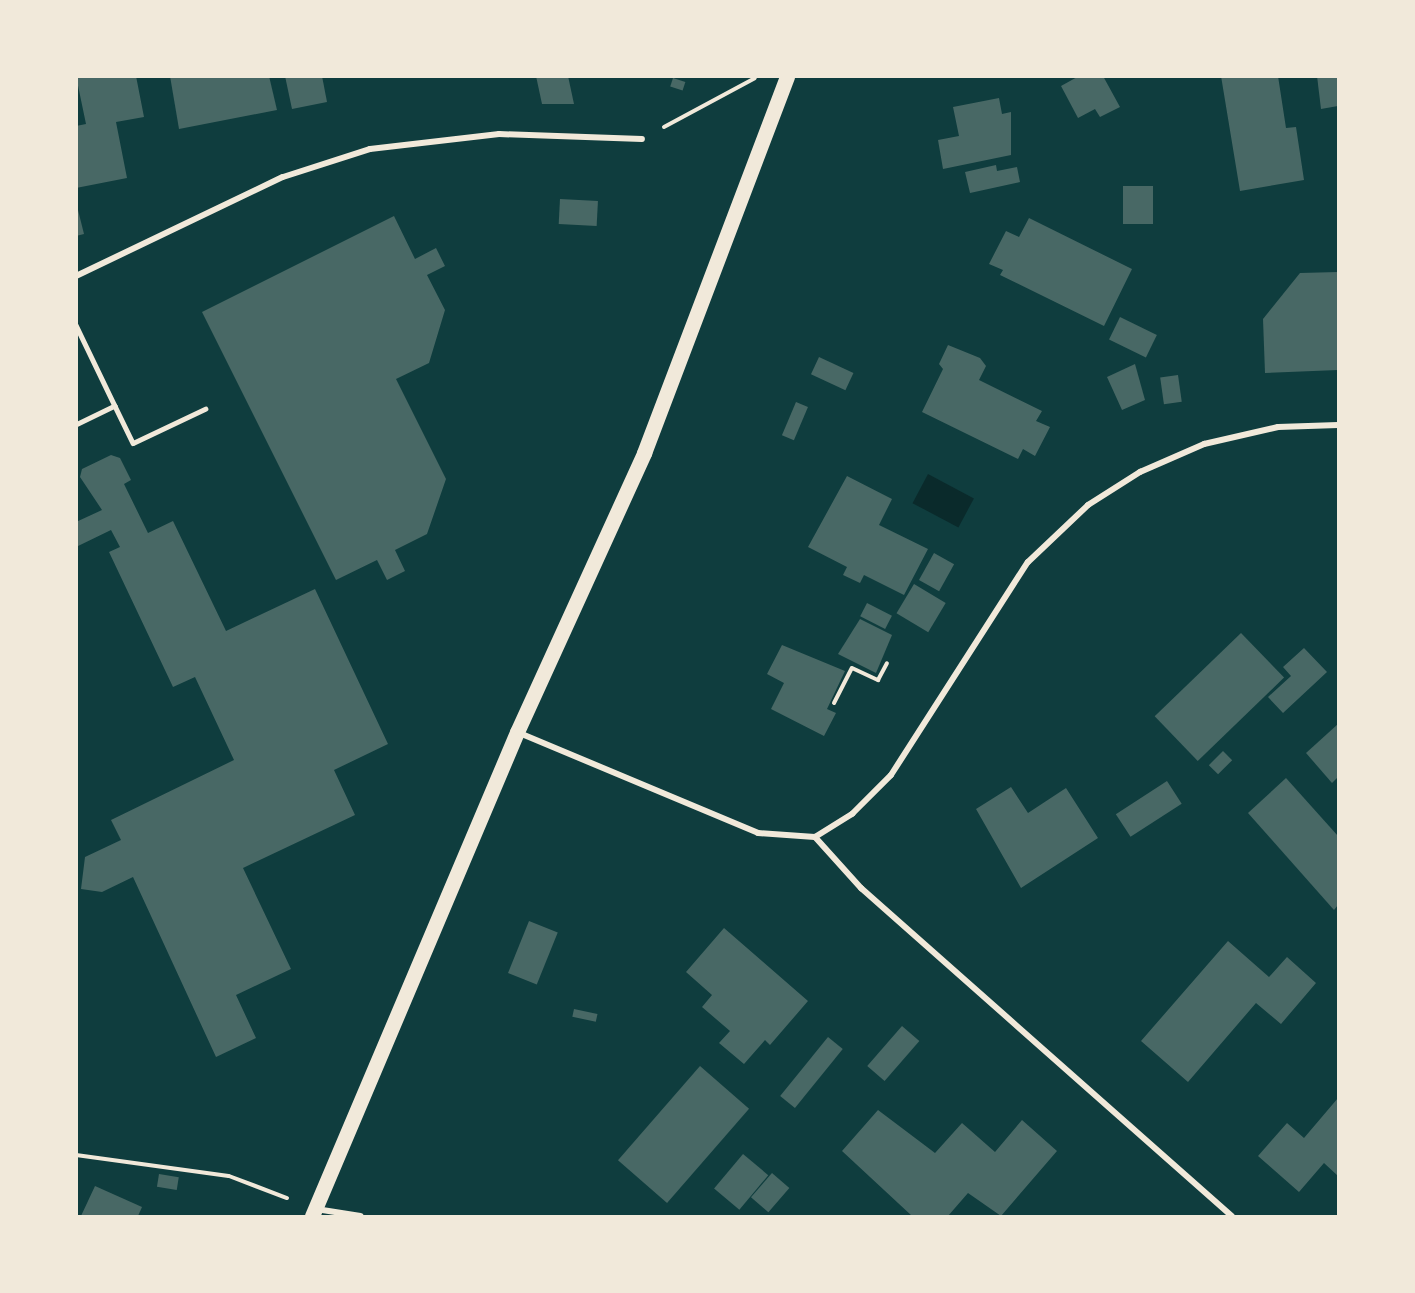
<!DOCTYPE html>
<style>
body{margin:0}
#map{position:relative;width:1415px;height:1293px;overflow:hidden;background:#0f3d3e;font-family:"Sofia Sans Condensed",sans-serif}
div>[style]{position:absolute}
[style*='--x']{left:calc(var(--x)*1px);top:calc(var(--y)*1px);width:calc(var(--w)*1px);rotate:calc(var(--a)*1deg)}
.water>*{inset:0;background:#0a2a2b;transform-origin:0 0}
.building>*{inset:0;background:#486865;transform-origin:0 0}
.path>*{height:4px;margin:-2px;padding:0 2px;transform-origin:2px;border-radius:2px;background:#f1e9da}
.service>*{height:4.5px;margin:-2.25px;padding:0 2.25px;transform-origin:2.25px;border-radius:2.25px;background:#f1e9da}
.minor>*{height:6px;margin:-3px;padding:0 3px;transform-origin:3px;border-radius:3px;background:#f1e9da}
.primary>*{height:15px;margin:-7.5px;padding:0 7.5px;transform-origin:7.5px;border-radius:7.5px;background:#f1e9da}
span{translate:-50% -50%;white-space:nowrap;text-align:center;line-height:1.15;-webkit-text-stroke:4.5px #f1e9da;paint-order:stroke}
.frame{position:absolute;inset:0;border:78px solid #f1e9da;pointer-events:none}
</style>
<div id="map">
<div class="water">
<div style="left:928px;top:474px;width:52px;height:33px;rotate:28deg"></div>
</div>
<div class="building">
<div style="clip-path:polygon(76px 76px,136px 76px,144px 117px,116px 122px,127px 178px,76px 188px,76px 126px,86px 124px)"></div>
<div style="clip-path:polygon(170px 76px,269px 76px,277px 110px,179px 129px)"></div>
<div style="clip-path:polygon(285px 76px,322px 76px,327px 102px,292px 109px)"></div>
<div style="clip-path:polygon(536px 76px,568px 76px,574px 104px,542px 104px)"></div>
<div style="clip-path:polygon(1079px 76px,1103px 76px,1120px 107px,1100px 117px,1095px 109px,1078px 118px,1061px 86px)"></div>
<div style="clip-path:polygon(1221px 76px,1278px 76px,1286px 128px,1296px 127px,1304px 180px,1240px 191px)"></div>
<div style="clip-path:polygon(1317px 76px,1338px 76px,1338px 106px,1321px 109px)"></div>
<div style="left:673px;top:78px;width:13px;height:9px;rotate:18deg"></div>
<div style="clip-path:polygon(999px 98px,1002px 114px,1011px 112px,1011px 155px,943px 169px,938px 140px,959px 136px,953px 107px)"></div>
<div style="clip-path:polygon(996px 165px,997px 171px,1017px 167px,1020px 182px,970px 193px,965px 172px)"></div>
<div style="left:1123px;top:186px;width:30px;height:38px"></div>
<div style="left:560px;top:199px;width:38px;height:25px;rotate:3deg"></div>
<div style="clip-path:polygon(76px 202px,84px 234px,76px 236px)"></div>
<div style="clip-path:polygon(394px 216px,415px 259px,436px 248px,445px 266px,427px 275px,445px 310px,429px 363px,396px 379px,446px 479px,427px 534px,395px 550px,405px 571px,387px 580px,377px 560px,336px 580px,202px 312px)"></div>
<div style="clip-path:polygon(1029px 218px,1132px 269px,1104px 326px,1000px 275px,1003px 270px,989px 264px,1006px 231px,1019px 237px)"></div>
<div style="clip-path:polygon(1338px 272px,1338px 370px,1265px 373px,1263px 319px,1300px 273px)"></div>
<div style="left:1120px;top:317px;width:41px;height:25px;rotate:26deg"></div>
<div style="clip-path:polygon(948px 345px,980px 358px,986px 366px,979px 380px,1042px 411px,1036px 421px,1050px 427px,1035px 456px,1023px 449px,1018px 459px,922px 412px,943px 369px,939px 364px)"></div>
<div style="left:819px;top:357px;width:38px;height:19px;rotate:25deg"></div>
<div style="clip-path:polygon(1135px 364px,1145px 400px,1122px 410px,1107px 377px)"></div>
<div style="left:1178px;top:375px;width:27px;height:18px;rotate:82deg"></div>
<div style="left:796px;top:402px;width:13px;height:36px;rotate:23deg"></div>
<div style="clip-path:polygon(111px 455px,120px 458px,131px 480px,124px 484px,148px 533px,173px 521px,226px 631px,315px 589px,388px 744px,334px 770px,355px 815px,243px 868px,291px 969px,236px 995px,256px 1038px,216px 1057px,133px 877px,102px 892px,81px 889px,85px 857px,121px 840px,111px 820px,234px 760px,195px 677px,173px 687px,109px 552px,120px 547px,111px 530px,76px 547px,76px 522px,102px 510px,80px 477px,82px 469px)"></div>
<div style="clip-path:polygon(847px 476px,892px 499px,879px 525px,928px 549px,904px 595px,864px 575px,860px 583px,843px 575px,847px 567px,808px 547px)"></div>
<div style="left:934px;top:553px;width:23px;height:31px;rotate:29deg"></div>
<div style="left:914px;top:584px;width:37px;height:34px;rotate:31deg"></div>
<div style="left:867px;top:603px;width:28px;height:15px;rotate:27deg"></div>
<div style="clip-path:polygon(860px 619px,892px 635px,876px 673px,838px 654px)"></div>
<div style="left:1241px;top:633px;width:62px;height:120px;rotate:46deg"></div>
<div style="clip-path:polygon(782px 645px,845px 671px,827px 709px,836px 713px,824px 736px,771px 709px,784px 683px,767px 674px)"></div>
<div style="clip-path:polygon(1304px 648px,1327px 672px,1283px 713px,1268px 697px,1291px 676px,1283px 667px)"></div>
<div style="clip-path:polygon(1338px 724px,1338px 777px,1332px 783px,1306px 753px)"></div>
<div style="left:1223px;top:751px;width:13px;height:20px;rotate:45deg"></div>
<div style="clip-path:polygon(1286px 778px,1338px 836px,1338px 905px,1334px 910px,1248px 813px)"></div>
<div style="left:1167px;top:781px;width:27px;height:61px;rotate:57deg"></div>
<div style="clip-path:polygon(1011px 787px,1028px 813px,1066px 788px,1098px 838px,1021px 888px,976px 809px)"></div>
<div style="left:529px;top:921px;width:31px;height:56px;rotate:22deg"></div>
<div style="clip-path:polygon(724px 928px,808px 1001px,770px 1045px,765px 1040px,744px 1064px,719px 1043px,730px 1031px,702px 1007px,712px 995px,686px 972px)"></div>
<div style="clip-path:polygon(1228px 941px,1269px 977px,1287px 957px,1316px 983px,1281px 1024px,1256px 1003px,1188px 1082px,1141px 1041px)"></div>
<div style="left:574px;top:1009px;width:24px;height:8px;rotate:12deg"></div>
<div style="left:902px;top:1026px;width:23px;height:53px;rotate:41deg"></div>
<div style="left:828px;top:1037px;width:19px;height:76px;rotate:39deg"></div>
<div style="left:700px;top:1066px;width:65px;height:125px;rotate:41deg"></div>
<div style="clip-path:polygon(1338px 1098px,1338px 1176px,1324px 1163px,1299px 1192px,1258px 1156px,1287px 1123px,1304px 1138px)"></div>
<div style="clip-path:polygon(878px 1110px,935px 1153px,962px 1123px,995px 1152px,1022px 1120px,1057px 1151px,1001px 1216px,968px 1193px,948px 1216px,912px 1216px,842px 1151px)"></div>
<div style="left:743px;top:1154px;width:33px;height:45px;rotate:40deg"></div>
<div style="left:772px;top:1173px;width:23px;height:32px;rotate:41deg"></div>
<div style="left:159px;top:1174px;width:20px;height:13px;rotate:9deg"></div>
<div style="clip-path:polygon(95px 1186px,142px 1207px,138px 1216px,81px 1216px)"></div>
</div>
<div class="path">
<div style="--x:664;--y:127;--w:103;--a:-28.3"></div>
<div style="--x:834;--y:703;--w:39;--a:-63"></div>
<div style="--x:852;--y:668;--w:29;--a:25"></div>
<div style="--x:878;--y:680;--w:19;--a:-62"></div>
<div style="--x:76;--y:1155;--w:154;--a:7.8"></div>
<div style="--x:229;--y:1176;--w:62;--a:20.8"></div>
</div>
<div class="service">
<div style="--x:76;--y:325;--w:90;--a:64.3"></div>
<div style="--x:115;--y:406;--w:43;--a:154"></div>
<div style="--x:115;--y:406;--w:41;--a:64.1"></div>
<div style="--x:133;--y:443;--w:80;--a:-25.3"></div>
</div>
<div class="minor">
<div style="--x:76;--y:276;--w:229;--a:-25.6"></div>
<div style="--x:283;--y:177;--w:91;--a:-17.8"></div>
<div style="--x:370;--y:149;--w:130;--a:-6.6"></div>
<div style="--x:499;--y:134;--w:143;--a:2"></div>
<div style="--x:517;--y:732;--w:261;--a:22.7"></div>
<div style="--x:758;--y:833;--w:57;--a:4"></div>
<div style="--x:815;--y:837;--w:44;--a:-31.9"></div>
<div style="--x:852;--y:814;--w:55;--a:-45"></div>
<div style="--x:891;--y:775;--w:253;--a:-57.3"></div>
<div style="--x:1028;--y:562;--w:83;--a:-43.5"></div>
<div style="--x:1088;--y:505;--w:62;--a:-32.4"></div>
<div style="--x:1140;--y:472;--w:70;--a:-23.6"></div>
<div style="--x:1204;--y:444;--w:76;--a:-12.9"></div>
<div style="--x:1278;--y:427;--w:60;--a:-1.9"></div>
<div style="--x:815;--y:837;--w:69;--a:48"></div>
<div style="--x:861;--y:888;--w:495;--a:41.5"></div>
<div style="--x:316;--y:1209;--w:45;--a:9"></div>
</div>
<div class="primary">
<div style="--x:312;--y:1216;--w:526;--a:-67.04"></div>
<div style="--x:517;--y:732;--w:307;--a:-65.5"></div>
<div style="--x:644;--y:453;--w:403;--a:-69.2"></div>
</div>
<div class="frame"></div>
</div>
